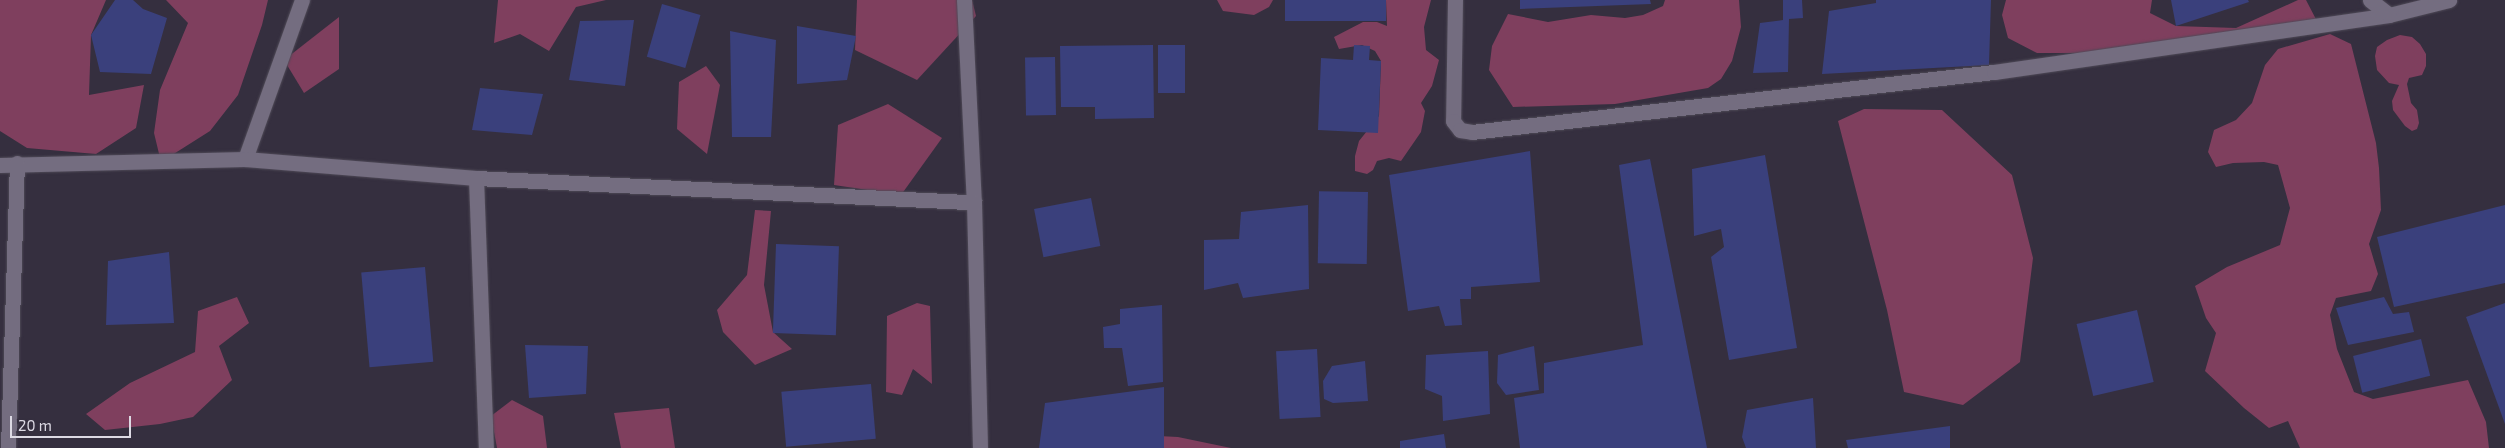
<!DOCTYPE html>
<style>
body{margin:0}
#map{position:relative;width:2505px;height:448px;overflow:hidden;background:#352f3f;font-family:"Exo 2",sans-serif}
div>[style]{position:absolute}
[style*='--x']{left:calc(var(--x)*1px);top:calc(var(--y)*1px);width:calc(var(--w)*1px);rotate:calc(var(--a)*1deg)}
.green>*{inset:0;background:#7f3f5e}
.building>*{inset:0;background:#3a407c;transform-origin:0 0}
.roads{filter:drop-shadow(0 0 1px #4f4a57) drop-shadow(0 0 1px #4f4a57)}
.street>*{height:15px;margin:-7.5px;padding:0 7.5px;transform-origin:7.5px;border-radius:7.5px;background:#746d80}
span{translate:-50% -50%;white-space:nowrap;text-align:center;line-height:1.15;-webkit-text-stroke:4.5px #352f3f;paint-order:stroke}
.scale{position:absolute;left:10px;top:416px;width:121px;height:22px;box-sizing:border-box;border:2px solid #dddae4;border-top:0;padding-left:6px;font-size:15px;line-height:18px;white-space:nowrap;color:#dddae4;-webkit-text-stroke:4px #352f3f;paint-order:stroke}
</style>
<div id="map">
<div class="green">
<div style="clip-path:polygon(0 0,106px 0,91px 35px,89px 95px,144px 85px,136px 128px,96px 154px,27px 148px,0 131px)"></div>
<div style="clip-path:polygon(166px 0,268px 0,262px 25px,238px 95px,210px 131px,161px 162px,154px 133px,160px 90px,188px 23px)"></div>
<div style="clip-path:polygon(498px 0,606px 0,576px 7px,549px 51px,520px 34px,494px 43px)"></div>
<div style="clip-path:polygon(857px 0,972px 0,976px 16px,917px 80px,855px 50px)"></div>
<div style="clip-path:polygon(1217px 0,1273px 0,1269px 7px,1254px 15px,1223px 11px)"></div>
<div style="clip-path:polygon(1386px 0,1431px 0,1424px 27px,1426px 50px,1439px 60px,1432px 86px,1421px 103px,1425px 111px,1421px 132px,1401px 161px,1389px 158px,1377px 161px,1373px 170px,1367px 174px,1355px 171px,1355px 156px,1359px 141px,1379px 116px,1381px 61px,1375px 51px,1362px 45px,1339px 49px,1334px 37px,1363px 22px,1377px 22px,1387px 26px)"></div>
<div style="clip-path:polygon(1665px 0,1739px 0,1741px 27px,1732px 61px,1721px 79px,1708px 88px,1615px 104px,1513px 107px,1489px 70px,1492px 46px,1508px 14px,1548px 22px,1591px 15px,1625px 18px,1643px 15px,1663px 6px)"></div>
<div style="clip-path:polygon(2006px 0,2152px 0,2150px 13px,2176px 26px,2236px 28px,2298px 0,2306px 0,2319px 25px,2284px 38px,2206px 41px,2119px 53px,2037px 53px,2008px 38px,2002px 15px)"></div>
<div style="clip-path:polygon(339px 17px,339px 69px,304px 93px,284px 60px)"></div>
<div style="clip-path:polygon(2330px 34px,2351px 44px,2376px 143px,2379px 168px,2381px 210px,2369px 244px,2378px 274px,2371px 291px,2336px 298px,2330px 315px,2337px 349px,2354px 392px,2373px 399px,2468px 380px,2486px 422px,2489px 448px,2300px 448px,2288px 421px,2269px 428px,2244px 408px,2205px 371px,2216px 333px,2206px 318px,2195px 286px,2227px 267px,2280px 245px,2290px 208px,2278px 165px,2264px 162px,2233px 163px,2216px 167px,2208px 152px,2214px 130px,2236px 120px,2252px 103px,2265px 65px,2278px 49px)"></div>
<div style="clip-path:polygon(2400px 35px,2412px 37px,2420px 44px,2426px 54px,2426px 66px,2422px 75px,2409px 78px,2407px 84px,2411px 103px,2417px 110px,2419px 123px,2417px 129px,2412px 131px,2405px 126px,2393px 110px,2392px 101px,2399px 85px,2389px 83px,2377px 70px,2375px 56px,2377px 47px,2387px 40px)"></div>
<div style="clip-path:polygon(706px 66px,720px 85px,707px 154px,677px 129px,679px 82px)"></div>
<div style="clip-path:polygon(888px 104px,942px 138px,901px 195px,834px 185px,838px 125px)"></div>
<div style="clip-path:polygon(1864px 109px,1942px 110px,2012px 175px,2033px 258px,2020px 362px,1963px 405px,1904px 392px,1887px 310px,1838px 121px)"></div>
<div style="clip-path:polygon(755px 210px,771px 211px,764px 285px,773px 332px,792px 349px,755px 365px,723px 332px,717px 310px,747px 275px)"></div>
<div style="clip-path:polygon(237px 297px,249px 323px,219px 346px,232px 380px,193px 417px,160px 424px,105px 430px,86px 414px,130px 383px,195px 352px,198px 311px)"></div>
<div style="clip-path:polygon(917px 303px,930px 306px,932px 384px,913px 369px,902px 395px,886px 392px,887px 316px)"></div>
<div style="clip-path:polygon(512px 400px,543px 416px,547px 448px,497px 448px,491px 416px)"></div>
<div style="clip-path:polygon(669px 408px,675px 448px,621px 448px,614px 413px)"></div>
<div style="clip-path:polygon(1139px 435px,1178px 437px,1231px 448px,1125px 448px)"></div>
</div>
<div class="building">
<div style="clip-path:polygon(115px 0,133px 0,143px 9px,167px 18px,151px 74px,100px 72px,91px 35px)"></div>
<div style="left:1285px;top:0;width:101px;height:21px"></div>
<div style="clip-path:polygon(1520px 0,1650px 0,1651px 4px,1520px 9px)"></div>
<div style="clip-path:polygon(1783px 0,1802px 0,1803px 18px,1789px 19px,1788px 72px,1753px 73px,1760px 23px,1783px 20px)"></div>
<div style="clip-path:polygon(1876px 0,1991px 0,1989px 65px,1822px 74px,1829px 11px,1876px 3px)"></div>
<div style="clip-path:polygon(2171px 0,2248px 0,2249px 2px,2176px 26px)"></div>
<div style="left:662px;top:4px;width:40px;height:55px;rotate:16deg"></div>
<div style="clip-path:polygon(634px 20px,625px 86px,569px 80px,580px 21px)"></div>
<div style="clip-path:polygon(797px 26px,856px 36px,847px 80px,797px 84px)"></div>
<div style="clip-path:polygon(730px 31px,776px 40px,771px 137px,732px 137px)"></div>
<div style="clip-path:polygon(1153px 45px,1154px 118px,1095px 119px,1095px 107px,1061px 107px,1060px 46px)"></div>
<div style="left:1158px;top:45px;width:27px;height:48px"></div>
<div style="clip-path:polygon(1354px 45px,1370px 46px,1369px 60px,1381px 61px,1378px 133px,1318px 130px,1321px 58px,1353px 60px)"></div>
<div style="left:1055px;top:57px;width:58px;height:30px;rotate:89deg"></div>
<div style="clip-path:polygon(480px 88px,543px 94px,532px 135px,472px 130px)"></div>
<div style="clip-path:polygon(1530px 151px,1540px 282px,1471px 287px,1471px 299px,1460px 299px,1462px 325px,1445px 326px,1439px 306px,1408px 311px,1389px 175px)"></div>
<div style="clip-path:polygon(1765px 155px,1797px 348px,1729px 360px,1711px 257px,1724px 247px,1721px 229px,1694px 236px,1692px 169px)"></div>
<div style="clip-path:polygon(1650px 159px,1707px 448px,1520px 448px,1514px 398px,1544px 393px,1544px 363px,1643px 345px,1619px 165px)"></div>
<div style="left:1368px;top:192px;width:72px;height:49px;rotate:91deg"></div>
<div style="left:1091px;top:198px;width:49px;height:58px;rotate:79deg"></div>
<div style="clip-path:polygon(1308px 205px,1309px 289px,1243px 298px,1238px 283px,1204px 290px,1204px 240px,1239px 239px,1241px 212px)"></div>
<div style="clip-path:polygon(2505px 205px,2505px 283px,2394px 307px,2377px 237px)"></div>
<div style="left:776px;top:244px;width:63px;height:89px;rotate:2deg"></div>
<div style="clip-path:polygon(169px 252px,174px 323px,106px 325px,108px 261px)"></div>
<div style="left:425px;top:267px;width:95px;height:64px;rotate:85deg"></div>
<div style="clip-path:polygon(2384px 297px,2393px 314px,2409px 312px,2414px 332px,2348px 345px,2336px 308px)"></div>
<div style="clip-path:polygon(2505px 303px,2505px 424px,2466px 317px)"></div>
<div style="clip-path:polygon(1162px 305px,1163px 382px,1128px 386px,1122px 348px,1104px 348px,1103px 327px,1120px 324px,1120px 309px)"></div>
<div style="left:2137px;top:310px;width:74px;height:62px;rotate:77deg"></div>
<div style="left:2421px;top:339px;width:38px;height:70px;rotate:76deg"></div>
<div style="clip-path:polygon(525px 345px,588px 346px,586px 394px,529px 398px)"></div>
<div style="clip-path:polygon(1534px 346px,1539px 390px,1506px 395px,1497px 383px,1498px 355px)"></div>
<div style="left:1317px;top:349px;width:68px;height:41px;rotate:87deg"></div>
<div style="clip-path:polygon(1488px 351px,1490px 414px,1443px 421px,1442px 396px,1425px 389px,1426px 355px)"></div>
<div style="clip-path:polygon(1365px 361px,1368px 401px,1333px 403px,1324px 399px,1323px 381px,1332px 366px)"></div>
<div style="left:871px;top:384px;width:55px;height:90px;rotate:85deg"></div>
<div style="clip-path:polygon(1164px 387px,1164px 448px,1039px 448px,1045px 403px)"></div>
<div style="clip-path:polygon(1813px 398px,1816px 448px,1746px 448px,1742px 437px,1747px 410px)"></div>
<div style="clip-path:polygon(1950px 426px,1950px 448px,1848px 448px,1846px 440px)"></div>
<div style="clip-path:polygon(1444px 434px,1446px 448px,1400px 448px,1400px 441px)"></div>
</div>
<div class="roads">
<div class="street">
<div style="--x:964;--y:0;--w:202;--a:87.2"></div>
<div style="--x:974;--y:202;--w:246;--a:88.6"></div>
<div style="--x:1455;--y:0;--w:121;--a:90.9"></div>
<div style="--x:1453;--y:121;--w:11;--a:52"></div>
<div style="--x:1460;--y:130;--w:12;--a:9"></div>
<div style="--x:1472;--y:132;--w:525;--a:-6.56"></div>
<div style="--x:1994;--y:72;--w:399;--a:-8.2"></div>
<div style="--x:2389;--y:15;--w:62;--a:-14"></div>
<div style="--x:2370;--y:0;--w:24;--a:38"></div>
<div style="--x:245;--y:159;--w:169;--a:-70.3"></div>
<div style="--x:0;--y:165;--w:245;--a:-1.4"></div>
<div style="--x:245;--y:159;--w:232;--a:4.7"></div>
<div style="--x:476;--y:178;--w:499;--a:2.8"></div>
<div style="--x:476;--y:178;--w:270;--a:87.9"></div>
<div style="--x:8;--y:448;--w:285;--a:-88.2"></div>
</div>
</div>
<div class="scale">20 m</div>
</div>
